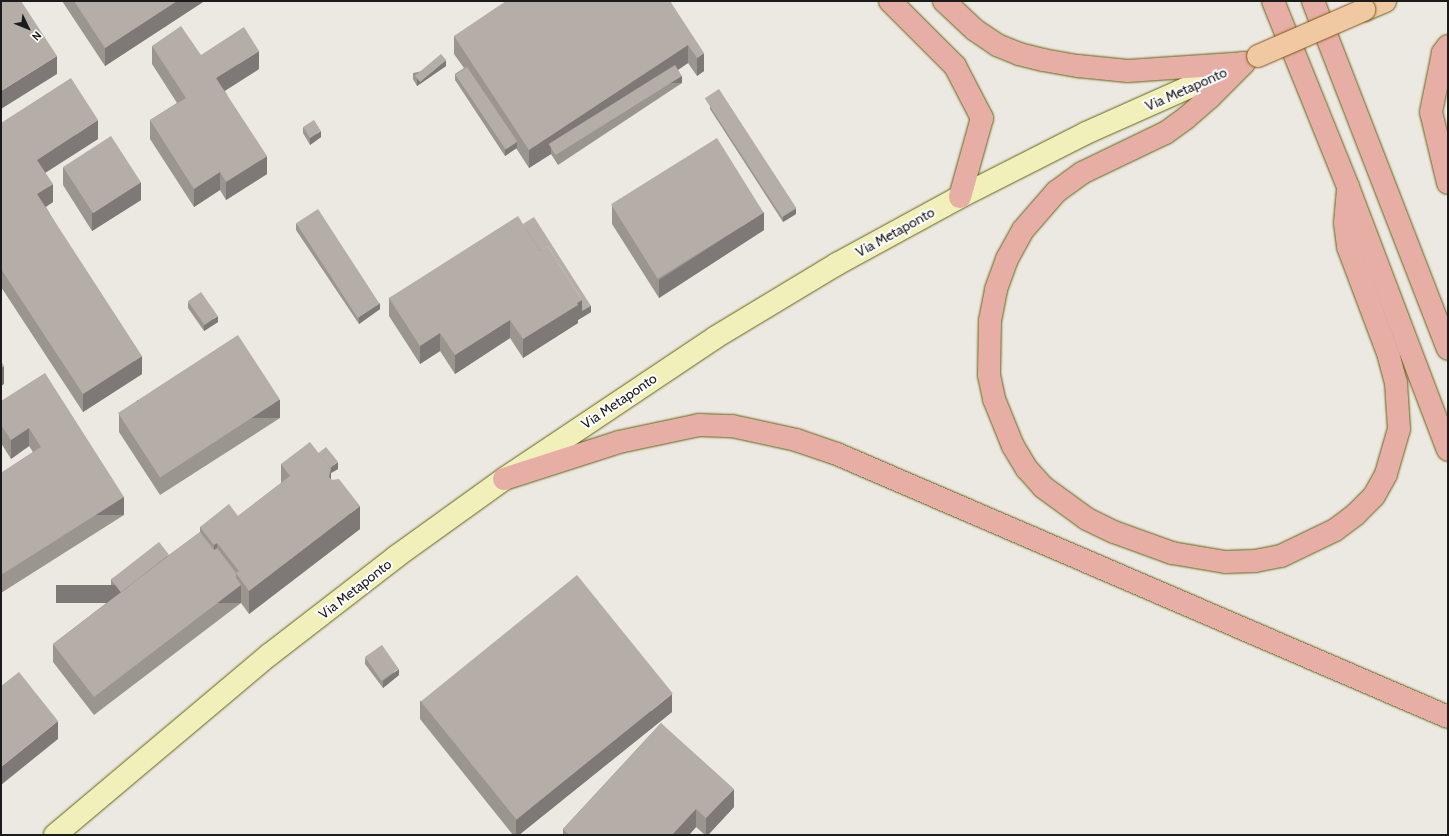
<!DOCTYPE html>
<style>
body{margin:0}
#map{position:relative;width:1449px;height:836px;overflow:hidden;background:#ece8e2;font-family:Cabin,sans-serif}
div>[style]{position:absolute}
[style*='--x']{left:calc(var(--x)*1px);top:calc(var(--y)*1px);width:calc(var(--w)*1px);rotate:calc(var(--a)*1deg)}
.roads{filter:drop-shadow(0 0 1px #616411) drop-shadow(0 0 1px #616411)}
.secondary>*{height:22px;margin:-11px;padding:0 11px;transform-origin:11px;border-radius:11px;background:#f1f0bb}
.primary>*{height:22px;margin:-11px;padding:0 11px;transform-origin:11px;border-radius:11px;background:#f0c9a3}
.trunk>*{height:22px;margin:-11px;padding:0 11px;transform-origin:11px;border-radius:11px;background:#e6aea4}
.bridges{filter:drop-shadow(0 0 1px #825411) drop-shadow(0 0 1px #825411)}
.primary-bridge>*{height:22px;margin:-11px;padding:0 11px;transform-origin:11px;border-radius:11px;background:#f0c9a3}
.wall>*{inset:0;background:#9b9590}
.shaded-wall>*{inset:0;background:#7e7976;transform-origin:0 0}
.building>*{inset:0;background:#b4ada8;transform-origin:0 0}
span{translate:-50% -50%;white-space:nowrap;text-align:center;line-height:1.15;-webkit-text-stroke:4px #fff;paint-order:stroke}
.street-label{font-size:14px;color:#1b1b1b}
.frame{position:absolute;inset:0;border:2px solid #1b1b1b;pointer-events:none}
.north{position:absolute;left:8px;top:8px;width:40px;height:40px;-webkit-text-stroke:3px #fff;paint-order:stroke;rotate:133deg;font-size:11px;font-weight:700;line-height:16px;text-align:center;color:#1b1b1b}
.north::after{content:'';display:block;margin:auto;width:14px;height:18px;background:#1b1b1b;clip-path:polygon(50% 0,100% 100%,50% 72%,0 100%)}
</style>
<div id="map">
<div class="roads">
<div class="secondary">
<div style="--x:55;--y:835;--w:280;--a:-40.1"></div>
<div style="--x:269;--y:655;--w:162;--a:-37.7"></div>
<div style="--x:397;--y:556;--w:132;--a:-35.7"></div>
<div style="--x:504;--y:479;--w:255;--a:-33.8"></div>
<div style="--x:716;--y:337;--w:141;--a:-31.1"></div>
<div style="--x:837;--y:264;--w:140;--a:-28.6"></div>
<div style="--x:960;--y:197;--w:141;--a:-26.9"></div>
<div style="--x:1086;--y:133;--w:170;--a:-24"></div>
</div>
<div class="primary">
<div style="--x:1364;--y:10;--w:23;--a:-23"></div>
</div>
<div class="trunk">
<div style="--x:890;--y:1;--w:92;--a:45"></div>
<div style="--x:955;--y:66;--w:59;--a:62.6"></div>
<div style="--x:982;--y:118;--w:82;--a:105.6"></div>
<div style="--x:944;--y:1;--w:42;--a:43.1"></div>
<div style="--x:975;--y:30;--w:27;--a:34"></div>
<div style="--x:997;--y:45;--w:24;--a:22"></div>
<div style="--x:1019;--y:54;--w:25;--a:14"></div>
<div style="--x:1043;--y:60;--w:36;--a:10"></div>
<div style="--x:1078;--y:66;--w:50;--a:5.7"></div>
<div style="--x:1128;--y:71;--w:116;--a:-3.9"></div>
<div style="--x:1273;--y:1;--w:201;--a:68"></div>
<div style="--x:1348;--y:187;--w:281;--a:69.2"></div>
<div style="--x:1313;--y:1;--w:373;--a:68.8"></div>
<div style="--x:1448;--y:46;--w:9;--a:126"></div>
<div style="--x:1443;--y:53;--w:60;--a:101.5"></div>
<div style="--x:1431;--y:112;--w:73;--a:76.5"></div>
<div style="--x:1244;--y:63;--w:49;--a:135"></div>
<div style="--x:1209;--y:98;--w:30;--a:139"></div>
<div style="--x:1186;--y:118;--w:26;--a:144"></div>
<div style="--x:1165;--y:133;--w:92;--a:154.3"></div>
<div style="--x:1082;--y:173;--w:32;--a:144"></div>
<div style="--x:1056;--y:192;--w:50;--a:131"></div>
<div style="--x:1023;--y:230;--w:33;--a:119"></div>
<div style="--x:1007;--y:259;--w:33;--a:110"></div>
<div style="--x:996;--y:290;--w:32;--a:101"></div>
<div style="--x:990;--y:321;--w:54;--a:91.1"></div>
<div style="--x:989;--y:375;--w:25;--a:78"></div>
<div style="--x:994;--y:399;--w:51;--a:68"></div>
<div style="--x:1013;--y:446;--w:27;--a:59"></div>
<div style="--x:1027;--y:469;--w:24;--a:48"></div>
<div style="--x:1043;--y:487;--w:54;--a:36"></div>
<div style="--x:1087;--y:519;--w:30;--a:26"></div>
<div style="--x:1114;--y:532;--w:62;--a:19.9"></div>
<div style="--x:1172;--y:553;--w:54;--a:9.6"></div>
<div style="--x:1225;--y:562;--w:30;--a:-2"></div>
<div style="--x:1255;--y:561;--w:26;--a:-11"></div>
<div style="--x:1281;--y:556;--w:60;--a:-25.7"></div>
<div style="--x:1335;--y:530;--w:26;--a:-37"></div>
<div style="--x:1356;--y:514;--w:25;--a:-45"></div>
<div style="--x:1374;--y:496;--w:25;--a:-61"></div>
<div style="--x:1386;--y:474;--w:47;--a:-73.9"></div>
<div style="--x:1399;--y:429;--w:46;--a:-93.7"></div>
<div style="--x:1396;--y:383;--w:28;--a:-105"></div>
<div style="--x:1389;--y:356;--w:116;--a:-110.6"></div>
<div style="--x:1348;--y:247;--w:24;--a:-97"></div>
<div style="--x:1345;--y:223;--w:36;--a:-85"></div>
<div style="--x:504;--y:479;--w:121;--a:-17.8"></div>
<div style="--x:619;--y:442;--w:82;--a:-12"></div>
<div style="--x:699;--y:425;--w:33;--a:2"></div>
<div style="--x:732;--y:426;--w:66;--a:12.3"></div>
<div style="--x:796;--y:440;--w:43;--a:18.9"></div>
<div style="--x:837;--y:454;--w:665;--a:23.29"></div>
</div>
</div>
<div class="bridges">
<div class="primary-bridge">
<div style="--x:1258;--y:56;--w:116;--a:-23.5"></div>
</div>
</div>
<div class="wall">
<div style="clip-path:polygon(62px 1px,203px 1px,203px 2px,105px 66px)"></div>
<div style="clip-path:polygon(670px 1px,704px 71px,697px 76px,688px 63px,678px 70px,682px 83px,558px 165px,551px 154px,529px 168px,516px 148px,505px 156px,455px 80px,455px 74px,464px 68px,454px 54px,454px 36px)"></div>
<div style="clip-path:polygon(152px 46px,201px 55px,259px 69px,225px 91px,267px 174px,226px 200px,220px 190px,194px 207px,150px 139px,150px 120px,177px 103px,152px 64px)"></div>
<div style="clip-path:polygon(446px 66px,417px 86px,413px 79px,413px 73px)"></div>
<div style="clip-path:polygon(710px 103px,796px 214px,783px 222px,710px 109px)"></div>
<div style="clip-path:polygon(1px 123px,98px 139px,45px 173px,53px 202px,46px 207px,142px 374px,83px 412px,1px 287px)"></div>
<div style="clip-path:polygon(303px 127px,321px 137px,310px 145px,303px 133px)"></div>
<div style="clip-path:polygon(63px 167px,141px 200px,92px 231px,63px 185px)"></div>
<div style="clip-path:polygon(612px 206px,764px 230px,659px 298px,612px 224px)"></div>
<div style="clip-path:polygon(296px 223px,380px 309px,359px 324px,296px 230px)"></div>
<div style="clip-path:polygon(523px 224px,591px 312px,578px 320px,578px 323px,523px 358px,510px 338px,455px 374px,440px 351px,420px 364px,389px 316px,389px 298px)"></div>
<div style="clip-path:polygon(188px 302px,218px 322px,204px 331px,188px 308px)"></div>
<div style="clip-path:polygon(1px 401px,124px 515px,1px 593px,1px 473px,33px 452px,29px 446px,11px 459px,1px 443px)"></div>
<div style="clip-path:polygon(119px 414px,280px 418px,160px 495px,119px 432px)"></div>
<div style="clip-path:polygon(318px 453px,338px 469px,331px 473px,331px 479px,360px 529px,249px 614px,241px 603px,94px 715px,53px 662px,53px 644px,118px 594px,111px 585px,111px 579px,169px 555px,200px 532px,200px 527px,238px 516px,281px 483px,281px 464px)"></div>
<div style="clip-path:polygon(365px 658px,399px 675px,383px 688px,365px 664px)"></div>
<div style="clip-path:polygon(420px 701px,672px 712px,519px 835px,513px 835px,420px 719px)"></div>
<div style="clip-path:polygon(661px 723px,734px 807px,708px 835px,705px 835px,696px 827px,689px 835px,563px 835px,563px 829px)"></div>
</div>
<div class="shaded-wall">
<div style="clip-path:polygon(177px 1px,203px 1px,203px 2px,105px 66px,105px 48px)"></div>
<div style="clip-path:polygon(688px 45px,688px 63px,554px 152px,551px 147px,551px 154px,529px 168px,529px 150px)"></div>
<div style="clip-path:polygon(259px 51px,259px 69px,216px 96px,216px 78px)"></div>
<div style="clip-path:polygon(704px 53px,704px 71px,697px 76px,697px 58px)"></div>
<div style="clip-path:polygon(57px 56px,57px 74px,1px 109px,1px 91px)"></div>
<div style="clip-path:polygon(446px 60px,446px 66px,417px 86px,417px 79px)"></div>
<div style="left:682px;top:76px;width:7px;height:149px;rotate:90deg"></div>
<div style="clip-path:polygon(98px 120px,98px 139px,37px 178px,37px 160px)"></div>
<div style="clip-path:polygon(321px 131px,321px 137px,310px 145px,310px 138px)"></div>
<div style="clip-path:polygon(517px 142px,517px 148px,505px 156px,505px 149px)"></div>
<div style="clip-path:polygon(267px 156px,267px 174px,226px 200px,226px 182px)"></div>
<div style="clip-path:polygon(220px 172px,220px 190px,194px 207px,194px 189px)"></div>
<div style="clip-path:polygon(141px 182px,141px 200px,92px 231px,92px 213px)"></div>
<div style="clip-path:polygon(53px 184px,53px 202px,37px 212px,37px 194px)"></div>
<div style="clip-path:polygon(796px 208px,796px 214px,783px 222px,783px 216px)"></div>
<div style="clip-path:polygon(764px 212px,764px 230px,659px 298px,659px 280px)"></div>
<div style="clip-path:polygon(582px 300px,591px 306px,591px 312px,578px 320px,578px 323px,523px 358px,523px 339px)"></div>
<div style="clip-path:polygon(380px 303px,380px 309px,359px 324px,359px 317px)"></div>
<div style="clip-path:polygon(218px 316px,218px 322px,204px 331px,204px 325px)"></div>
<div style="clip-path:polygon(510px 320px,510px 338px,455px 374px,455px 355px)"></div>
<div style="clip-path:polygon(440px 333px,440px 351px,420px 364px,420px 346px)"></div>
<div style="clip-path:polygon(142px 356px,142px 374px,83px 412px,83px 394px)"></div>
<div style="clip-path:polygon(4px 366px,4px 384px,1px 386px,1px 368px)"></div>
<div style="left:280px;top:400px;width:18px;height:143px;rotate:90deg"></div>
<div style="clip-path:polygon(29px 428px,29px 446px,11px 459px,11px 440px)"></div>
<div style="clip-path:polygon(338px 462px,338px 469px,331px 473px,331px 492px,322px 474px)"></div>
<div style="left:124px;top:497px;width:18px;height:146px;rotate:90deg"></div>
<div style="clip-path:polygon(360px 506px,360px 529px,249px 614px,249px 591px)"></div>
<div style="clip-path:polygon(217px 543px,217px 566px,214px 568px,214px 545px)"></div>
<div style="left:241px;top:585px;width:18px;height:185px;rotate:90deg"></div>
<div style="clip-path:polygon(399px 669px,399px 675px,383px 688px,383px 681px)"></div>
<div style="clip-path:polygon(672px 694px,672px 712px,519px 835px,516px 835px,516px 820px)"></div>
<div style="clip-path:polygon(58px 721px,58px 739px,1px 785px,1px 767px)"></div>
<div style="clip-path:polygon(734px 789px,734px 807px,708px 835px,706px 835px,706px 818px)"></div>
<div style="clip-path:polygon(696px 809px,696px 827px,689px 835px,672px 835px)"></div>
</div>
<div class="building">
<div style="clip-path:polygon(1px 1px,21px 1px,57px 56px,1px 91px)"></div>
<div style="clip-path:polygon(74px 1px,177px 1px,105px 48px)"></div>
<div style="clip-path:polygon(506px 1px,670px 1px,704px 53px,697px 58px,688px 45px,529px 150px,454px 36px)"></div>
<div style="clip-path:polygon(181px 26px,201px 55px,244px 27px,259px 51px,216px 78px,267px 156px,226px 182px,220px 172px,194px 189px,150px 120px,186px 98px,152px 46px)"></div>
<div style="left:441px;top:54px;width:8px;height:34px;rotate:50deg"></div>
<div style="left:675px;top:65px;width:13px;height:149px;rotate:58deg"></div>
<div style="left:467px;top:67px;width:90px;height:14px;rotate:56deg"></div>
<div style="clip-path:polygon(71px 78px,98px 120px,37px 160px,53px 184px,37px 194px,142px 356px,83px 394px,1px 269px,1px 123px)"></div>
<div style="left:719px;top:89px;width:142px;height:17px;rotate:57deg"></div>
<div style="left:314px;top:120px;width:13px;height:13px;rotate:58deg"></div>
<div style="left:111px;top:136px;width:55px;height:57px;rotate:57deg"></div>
<div style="left:717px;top:138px;width:88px;height:125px;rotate:58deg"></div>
<div style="left:318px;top:209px;width:113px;height:26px;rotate:57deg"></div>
<div style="clip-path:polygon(518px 216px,540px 251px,548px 246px,582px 300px,577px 303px,578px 305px,523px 339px,510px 320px,455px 355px,440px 333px,420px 346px,389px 298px)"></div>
<div style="clip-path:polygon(534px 217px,591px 306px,582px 311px,582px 300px,548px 246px,540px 251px,523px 224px)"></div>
<div style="left:201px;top:292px;width:29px;height:16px;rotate:55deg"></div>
<div style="left:238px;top:335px;width:77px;height:143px;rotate:57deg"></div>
<div style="clip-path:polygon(1px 361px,4px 366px,1px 368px)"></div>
<div style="clip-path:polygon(45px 373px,124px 497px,1px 575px,1px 473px,41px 447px,29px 428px,11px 440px,1px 425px,1px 401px)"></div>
<div style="clip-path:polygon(310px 442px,331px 469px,329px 477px,332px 480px,339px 479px,360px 506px,249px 591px,236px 573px,239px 571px,217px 543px,214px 545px,200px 527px,229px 504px,238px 516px,290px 476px,281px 464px)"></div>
<div style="left:326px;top:447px;width:19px;height:10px;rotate:51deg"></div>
<div style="clip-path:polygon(200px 532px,214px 550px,217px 548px,236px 573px,236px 578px,241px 585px,94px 697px,53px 644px)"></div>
<div style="left:159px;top:542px;width:16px;height:61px;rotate:52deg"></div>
<div style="left:577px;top:575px;width:152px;height:201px;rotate:51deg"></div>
<div style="left:382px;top:645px;width:29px;height:21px;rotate:55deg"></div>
<div style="clip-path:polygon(19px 672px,58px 721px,1px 767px,1px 686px)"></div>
<div style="clip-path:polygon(661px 723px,734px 789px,706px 818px,696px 809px,672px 835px,569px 835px,563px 829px)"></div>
</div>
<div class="street-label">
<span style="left:1186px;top:89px;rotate:-24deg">Via Metaponto</span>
<span style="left:895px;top:232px;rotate:-29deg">Via Metaponto</span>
<span style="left:619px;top:401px;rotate:-34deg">Via Metaponto</span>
<span style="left:355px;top:589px;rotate:-38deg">Via Metaponto</span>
</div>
<div class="frame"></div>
<div class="north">N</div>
</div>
